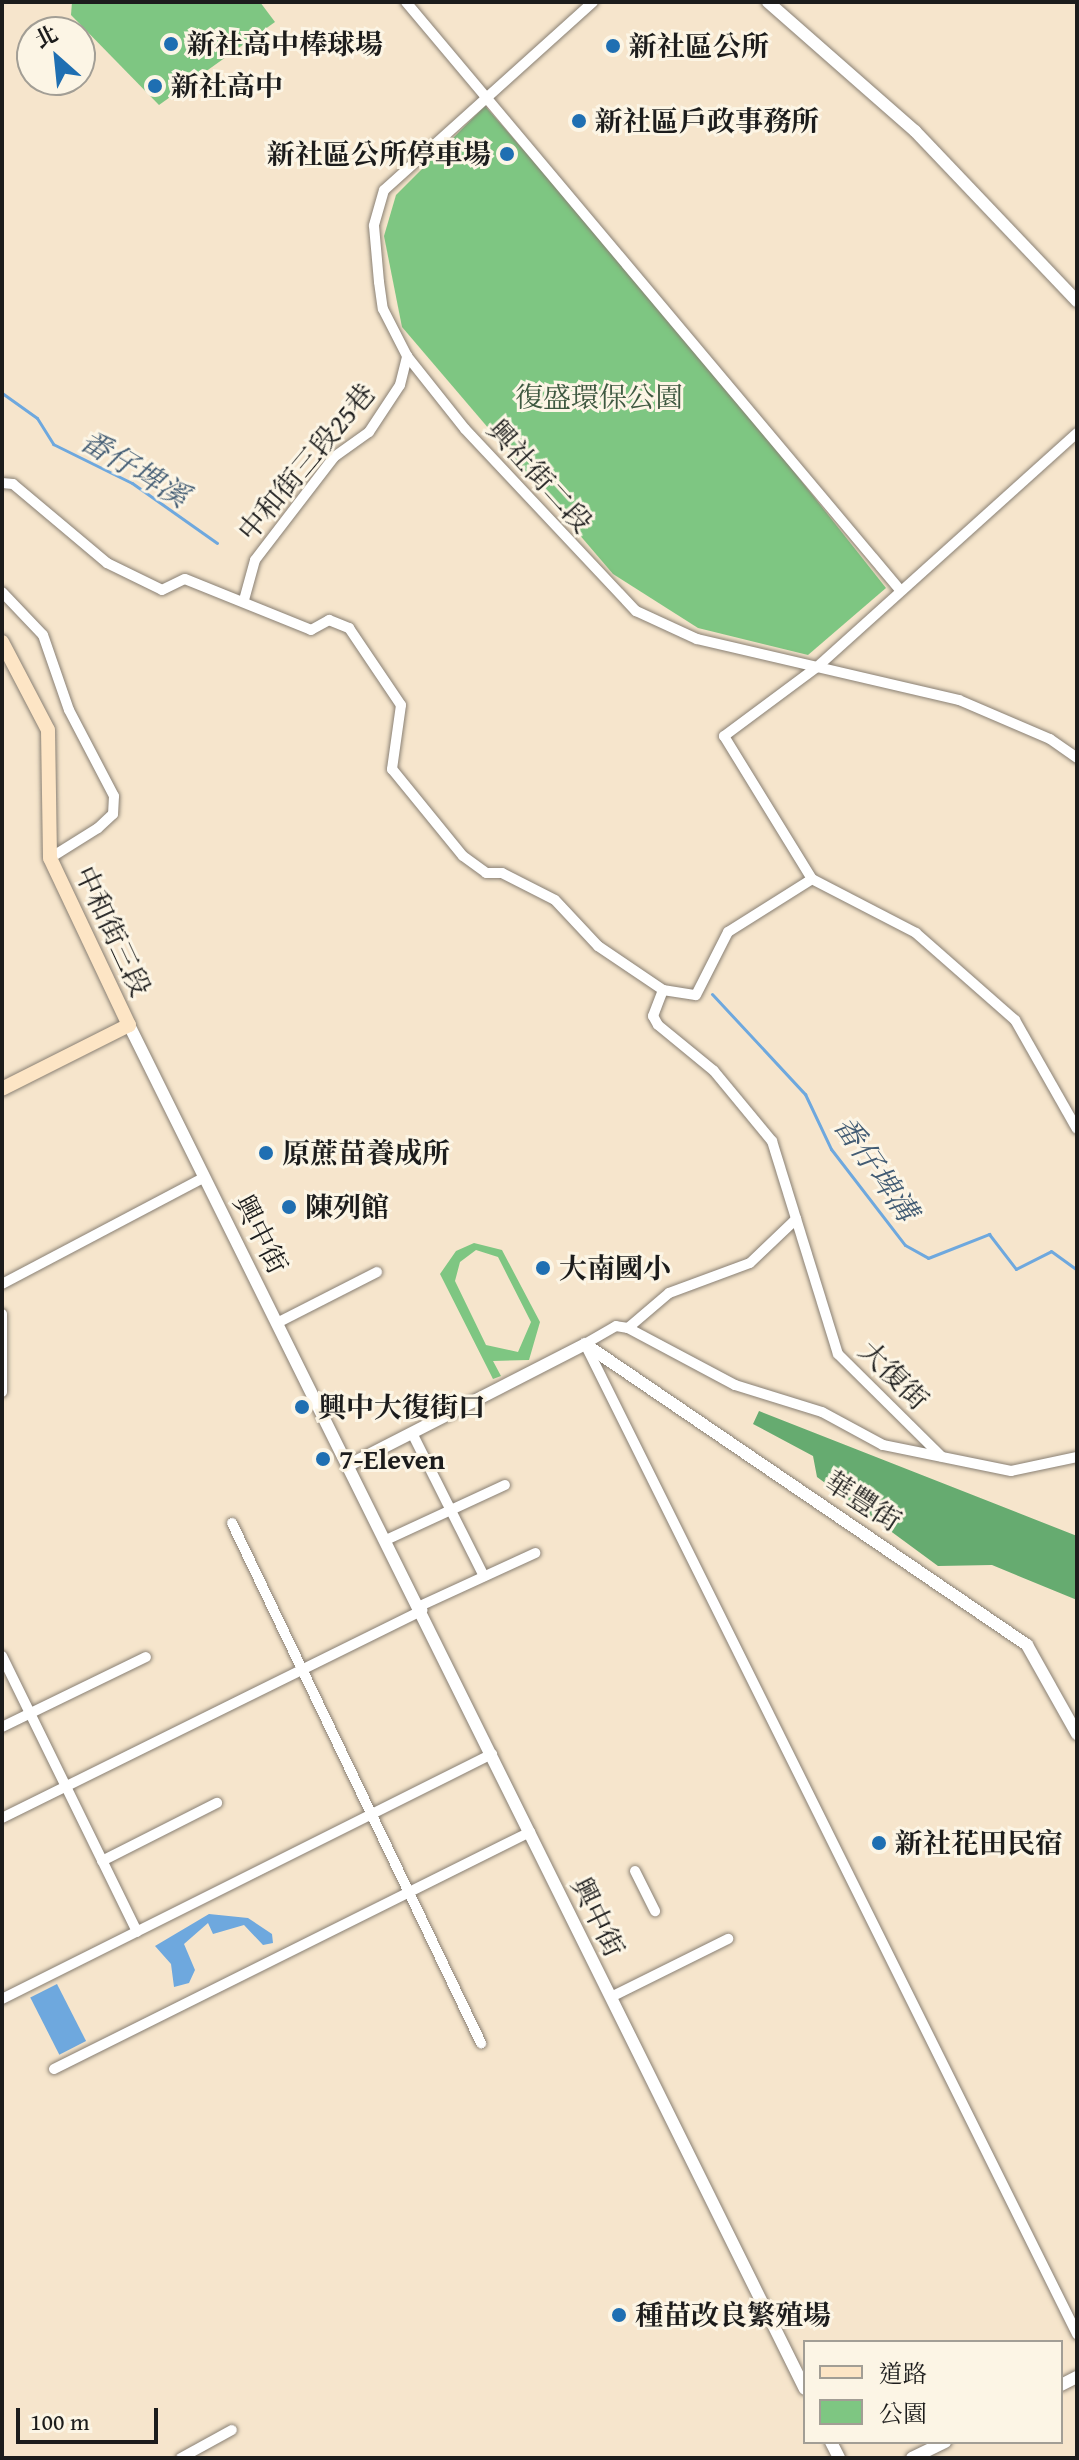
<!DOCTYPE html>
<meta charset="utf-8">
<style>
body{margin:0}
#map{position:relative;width:1079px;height:2460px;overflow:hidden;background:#f6e5cc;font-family:"Gentium Book Plus","Noto Serif TC",serif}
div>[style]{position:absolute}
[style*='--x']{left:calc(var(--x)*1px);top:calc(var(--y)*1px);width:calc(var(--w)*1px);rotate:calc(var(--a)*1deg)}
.green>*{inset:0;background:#7ec682}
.forest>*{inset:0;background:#66ab70}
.water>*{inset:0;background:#6ea8de;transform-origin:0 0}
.stream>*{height:3px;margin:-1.5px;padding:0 1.5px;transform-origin:1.5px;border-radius:1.5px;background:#6ea8de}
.roads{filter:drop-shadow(0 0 2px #898074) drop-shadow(0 0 2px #898074)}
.minor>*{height:10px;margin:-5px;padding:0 5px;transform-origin:5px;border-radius:5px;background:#fff}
.tertiary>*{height:12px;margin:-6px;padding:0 6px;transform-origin:6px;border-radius:6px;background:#fff}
.secondary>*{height:14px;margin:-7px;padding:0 7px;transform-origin:7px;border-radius:7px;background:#fde5c5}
.dots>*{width:22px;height:22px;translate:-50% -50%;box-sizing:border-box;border:4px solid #fcf5e5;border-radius:50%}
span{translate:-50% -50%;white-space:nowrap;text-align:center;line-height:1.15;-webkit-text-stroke:6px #fcf5e5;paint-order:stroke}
.poi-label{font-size:28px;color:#1c1c1c;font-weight:700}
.left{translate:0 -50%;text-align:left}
.right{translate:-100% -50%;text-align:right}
.park-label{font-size:28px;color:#3e5840}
.street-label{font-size:28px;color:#1c1c1c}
.water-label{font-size:30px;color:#415b73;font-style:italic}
.frame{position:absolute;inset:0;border:4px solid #1c1c1c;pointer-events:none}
.legend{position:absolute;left:803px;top:2340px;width:260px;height:104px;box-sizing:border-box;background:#fcf5e5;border:2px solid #a29e95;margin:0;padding:10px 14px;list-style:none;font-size:24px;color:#1c1c1c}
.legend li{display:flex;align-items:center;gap:16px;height:40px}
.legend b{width:40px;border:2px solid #a29e95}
.north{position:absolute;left:16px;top:16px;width:80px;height:80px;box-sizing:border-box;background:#fcf5e5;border:2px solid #a29e95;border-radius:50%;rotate:333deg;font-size:22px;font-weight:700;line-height:32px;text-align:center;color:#1c1c1c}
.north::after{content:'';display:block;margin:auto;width:28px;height:36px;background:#1f6fb2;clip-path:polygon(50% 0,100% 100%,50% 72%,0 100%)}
.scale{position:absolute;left:16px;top:2408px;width:142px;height:36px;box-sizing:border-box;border:4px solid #1c1c1c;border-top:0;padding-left:10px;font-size:24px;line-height:28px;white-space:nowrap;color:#1c1c1c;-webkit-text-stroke:6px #fcf5e5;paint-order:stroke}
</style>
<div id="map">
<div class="green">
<div style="clip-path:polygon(72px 2px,260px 2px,275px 22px,159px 105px,71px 15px)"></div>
<div style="clip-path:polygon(485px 106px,689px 339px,886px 588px,808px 655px,698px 628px,613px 574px,402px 327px,384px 236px,396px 195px)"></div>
<div style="clip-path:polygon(evenodd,474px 1243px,502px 1250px,540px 1322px,529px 1360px,493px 1361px,501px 1376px,493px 1379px,440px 1274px,456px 1251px,474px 1243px,476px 1250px,498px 1257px,531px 1322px,518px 1352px,486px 1345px,455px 1281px,460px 1262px,476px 1250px)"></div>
</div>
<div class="forest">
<div style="clip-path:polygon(759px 1411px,1077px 1536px,1077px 1600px,992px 1565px,938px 1566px,817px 1477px,813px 1456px,753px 1424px)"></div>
</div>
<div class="water">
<div style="clip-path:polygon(209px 1914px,248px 1918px,272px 1934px,273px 1943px,263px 1945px,244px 1925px,213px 1934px,208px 1923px,184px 1944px,195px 1970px,189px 1983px,174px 1987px,171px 1964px,155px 1946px)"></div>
<div style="left:57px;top:1984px;width:64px;height:30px;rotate:63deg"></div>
</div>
<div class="stream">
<div style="--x:2;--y:393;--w:43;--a:35.5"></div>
<div style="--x:37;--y:418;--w:31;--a:58"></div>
<div style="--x:53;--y:444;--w:88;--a:26.3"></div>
<div style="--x:132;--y:483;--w:104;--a:35.2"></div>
<div style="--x:712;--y:994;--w:137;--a:47.1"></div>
<div style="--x:805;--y:1094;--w:61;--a:64.7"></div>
<div style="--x:831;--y:1149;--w:121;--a:52.4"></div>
<div style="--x:905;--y:1245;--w:26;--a:29"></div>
<div style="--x:928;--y:1258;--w:66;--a:-21.5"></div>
<div style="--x:989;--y:1234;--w:44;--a:52.4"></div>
<div style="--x:1016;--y:1269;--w:39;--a:-27"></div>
<div style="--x:1051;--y:1251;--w:32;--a:36"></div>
</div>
<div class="roads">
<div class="minor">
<div style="--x:406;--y:2;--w:769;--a:49.96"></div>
<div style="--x:593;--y:2;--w:281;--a:138"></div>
<div style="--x:384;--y:190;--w:37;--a:106"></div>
<div style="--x:374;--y:226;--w:56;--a:84.9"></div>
<div style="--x:379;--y:282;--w:27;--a:82"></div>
<div style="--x:383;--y:309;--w:53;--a:62.9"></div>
<div style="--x:407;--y:356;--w:93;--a:51.5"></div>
<div style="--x:465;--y:429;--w:250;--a:46.8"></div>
<div style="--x:636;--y:611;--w:67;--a:24.7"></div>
<div style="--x:697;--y:639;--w:269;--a:13.1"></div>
<div style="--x:959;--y:700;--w:99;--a:23.2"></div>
<div style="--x:1050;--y:739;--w:33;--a:35"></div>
<div style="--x:1077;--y:433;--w:350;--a:138"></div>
<div style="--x:817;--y:667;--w:116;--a:143.4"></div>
<div style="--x:724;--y:736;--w:168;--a:58.4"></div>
<div style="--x:812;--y:879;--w:117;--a:27.4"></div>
<div style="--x:916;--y:933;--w:132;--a:41.3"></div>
<div style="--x:1015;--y:1020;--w:125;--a:60.4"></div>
<div style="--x:2;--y:483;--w:11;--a:5"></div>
<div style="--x:13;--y:484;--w:123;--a:40"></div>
<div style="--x:107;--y:563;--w:61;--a:26.1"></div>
<div style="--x:162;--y:590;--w:25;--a:-26"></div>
<div style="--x:185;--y:579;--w:136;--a:22"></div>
<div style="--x:311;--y:630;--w:21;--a:-29"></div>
<div style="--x:329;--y:620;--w:22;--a:22"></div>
<div style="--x:349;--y:628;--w:93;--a:56"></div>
<div style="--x:401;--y:705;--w:65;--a:98"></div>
<div style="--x:392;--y:769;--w:112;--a:50.8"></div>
<div style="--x:463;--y:856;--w:29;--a:36"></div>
<div style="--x:486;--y:873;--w:16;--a:0"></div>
<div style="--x:502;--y:873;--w:59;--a:27"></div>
<div style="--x:555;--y:900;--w:63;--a:46.9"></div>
<div style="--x:598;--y:946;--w:78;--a:34.1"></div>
<div style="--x:663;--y:990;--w:33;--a:9"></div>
<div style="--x:696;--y:995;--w:71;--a:-63.1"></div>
<div style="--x:728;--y:932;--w:99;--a:-32.2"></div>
<div style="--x:2;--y:592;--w:59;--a:46.4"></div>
<div style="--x:43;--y:635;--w:79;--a:70.9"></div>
<div style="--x:69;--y:710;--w:97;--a:62.4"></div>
<div style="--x:114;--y:796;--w:18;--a:93"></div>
<div style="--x:113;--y:814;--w:21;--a:137"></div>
<div style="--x:98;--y:828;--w:57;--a:148"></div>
<div style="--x:244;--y:600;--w:41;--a:-74.6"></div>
<div style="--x:255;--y:560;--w:130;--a:-52.5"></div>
<div style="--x:334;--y:457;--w:43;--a:-35.5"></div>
<div style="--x:369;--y:432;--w:56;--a:-56.6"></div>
<div style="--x:400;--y:385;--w:30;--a:-76"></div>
<div style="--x:663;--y:990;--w:28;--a:111"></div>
<div style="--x:653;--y:1016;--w:10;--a:61"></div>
<div style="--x:658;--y:1025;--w:72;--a:39.4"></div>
<div style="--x:714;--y:1071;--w:91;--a:50.4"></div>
<div style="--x:772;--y:1141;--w:223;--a:72.8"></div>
<div style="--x:838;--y:1354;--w:146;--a:44.7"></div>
<div style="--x:2;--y:1284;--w:229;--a:-27.8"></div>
<div style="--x:2;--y:1314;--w:78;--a:90"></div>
<div style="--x:279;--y:1322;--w:110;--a:-27"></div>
<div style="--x:628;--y:1328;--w:54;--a:-40.5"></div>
<div style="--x:669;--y:1293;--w:86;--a:-20.3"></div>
<div style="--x:750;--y:1263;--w:64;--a:-43.7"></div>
<div style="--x:412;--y:1433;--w:160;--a:63.3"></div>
<div style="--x:1077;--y:1457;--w:67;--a:168"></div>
<div style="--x:1011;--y:1471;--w:131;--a:-168.5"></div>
<div style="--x:883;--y:1445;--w:69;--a:-151.6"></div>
<div style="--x:822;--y:1412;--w:91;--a:-162.8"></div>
<div style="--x:735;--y:1385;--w:121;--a:-152"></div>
<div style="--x:628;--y:1328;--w:12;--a:-171"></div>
<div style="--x:616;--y:1326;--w:36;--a:150"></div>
<div style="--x:585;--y:1344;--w:1106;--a:63.57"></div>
<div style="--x:232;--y:1523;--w:577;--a:64.41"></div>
<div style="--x:386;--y:1540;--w:131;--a:-24.8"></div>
<div style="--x:420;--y:1606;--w:127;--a:-24.7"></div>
<div style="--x:2;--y:1656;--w:307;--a:63.9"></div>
<div style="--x:2;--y:1727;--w:160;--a:-25.9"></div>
<div style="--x:2;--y:1818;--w:469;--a:-26.3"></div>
<div style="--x:102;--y:1861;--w:129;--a:-26.8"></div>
<div style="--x:635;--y:1871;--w:45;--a:63.4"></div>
<div style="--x:611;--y:1997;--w:131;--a:-26.4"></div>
<div style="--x:2;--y:1999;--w:548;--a:-26.57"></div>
<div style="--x:54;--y:2069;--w:532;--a:-26.47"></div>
<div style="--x:181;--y:2458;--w:58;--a:-28.8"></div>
</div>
<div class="tertiary">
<div style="--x:768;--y:2;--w:196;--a:41.3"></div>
<div style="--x:915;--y:131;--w:235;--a:46.4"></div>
<div style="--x:129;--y:1025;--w:1522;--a:63.64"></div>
<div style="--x:349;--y:1465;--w:265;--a:-27.1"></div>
<div style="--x:585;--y:1344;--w:535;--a:34.25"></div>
<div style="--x:1027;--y:1645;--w:102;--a:60.7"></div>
<div style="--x:1061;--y:2385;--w:18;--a:-27"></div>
<div style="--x:831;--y:2442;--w:18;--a:63"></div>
<div style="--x:912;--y:2458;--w:37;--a:-26"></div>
</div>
<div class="secondary">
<div style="--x:2;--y:642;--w:99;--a:62.4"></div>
<div style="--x:48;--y:730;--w:128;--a:89.1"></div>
<div style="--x:50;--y:858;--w:185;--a:64.7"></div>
<div style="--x:129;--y:1025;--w:142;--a:153.3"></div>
</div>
</div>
<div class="dots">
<div style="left:171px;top:44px;background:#1f6fb2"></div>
<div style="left:613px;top:46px;background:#1f6fb2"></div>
<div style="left:155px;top:86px;background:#1f6fb2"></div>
<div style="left:579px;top:121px;background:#1f6fb2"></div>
<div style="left:507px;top:154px;background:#1f6fb2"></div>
<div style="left:266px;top:1153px;background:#1f6fb2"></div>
<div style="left:289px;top:1207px;background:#1f6fb2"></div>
<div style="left:543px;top:1268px;background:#1f6fb2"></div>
<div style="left:302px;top:1407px;background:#1f6fb2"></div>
<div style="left:323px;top:1459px;background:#1f6fb2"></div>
<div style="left:879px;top:1843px;background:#1f6fb2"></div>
<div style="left:619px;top:2315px;background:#1f6fb2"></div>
</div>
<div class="poi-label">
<span class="left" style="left:187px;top:44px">新社高中棒球場</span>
<span class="left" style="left:629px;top:46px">新社區公所</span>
<span class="left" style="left:171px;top:86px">新社高中</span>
<span class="left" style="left:595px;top:121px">新社區戶政事務所</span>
<span class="right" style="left:491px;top:154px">新社區公所停車場</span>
<span class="left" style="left:282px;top:1153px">原蔗苗養成所</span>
<span class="left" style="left:305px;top:1207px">陳列館</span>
<span class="left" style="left:559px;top:1268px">大南國小</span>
<span class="left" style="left:318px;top:1407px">興中大復街口</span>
<span class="left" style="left:339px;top:1459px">7-Eleven</span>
<span class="left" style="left:895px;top:1843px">新社花田民宿</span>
<span class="left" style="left:635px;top:2315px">種苗改良繁殖場</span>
</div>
<div class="park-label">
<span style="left:599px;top:397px">復盛環保公園</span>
</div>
<div class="street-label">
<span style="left:306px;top:462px;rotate:-50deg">中和街三段25巷</span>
<span style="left:540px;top:476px;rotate:48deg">興社街二段</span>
<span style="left:113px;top:931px;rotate:65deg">中和街三段</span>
<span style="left:261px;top:1234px;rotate:63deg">興中街</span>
<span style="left:894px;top:1375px;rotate:45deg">大復街</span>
<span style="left:863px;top:1501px;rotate:33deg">華豐街</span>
<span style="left:598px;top:1917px;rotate:64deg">興中街</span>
</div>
<div class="water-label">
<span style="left:135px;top:468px;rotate:31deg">番仔埤溪</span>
<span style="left:876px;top:1168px;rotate:55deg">番仔埤溝</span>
</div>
<div class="frame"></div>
<ul class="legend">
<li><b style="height:10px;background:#fde5c5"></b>道路</li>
<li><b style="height:22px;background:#7ec682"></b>公園</li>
</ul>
<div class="north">北</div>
<div class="scale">100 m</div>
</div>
